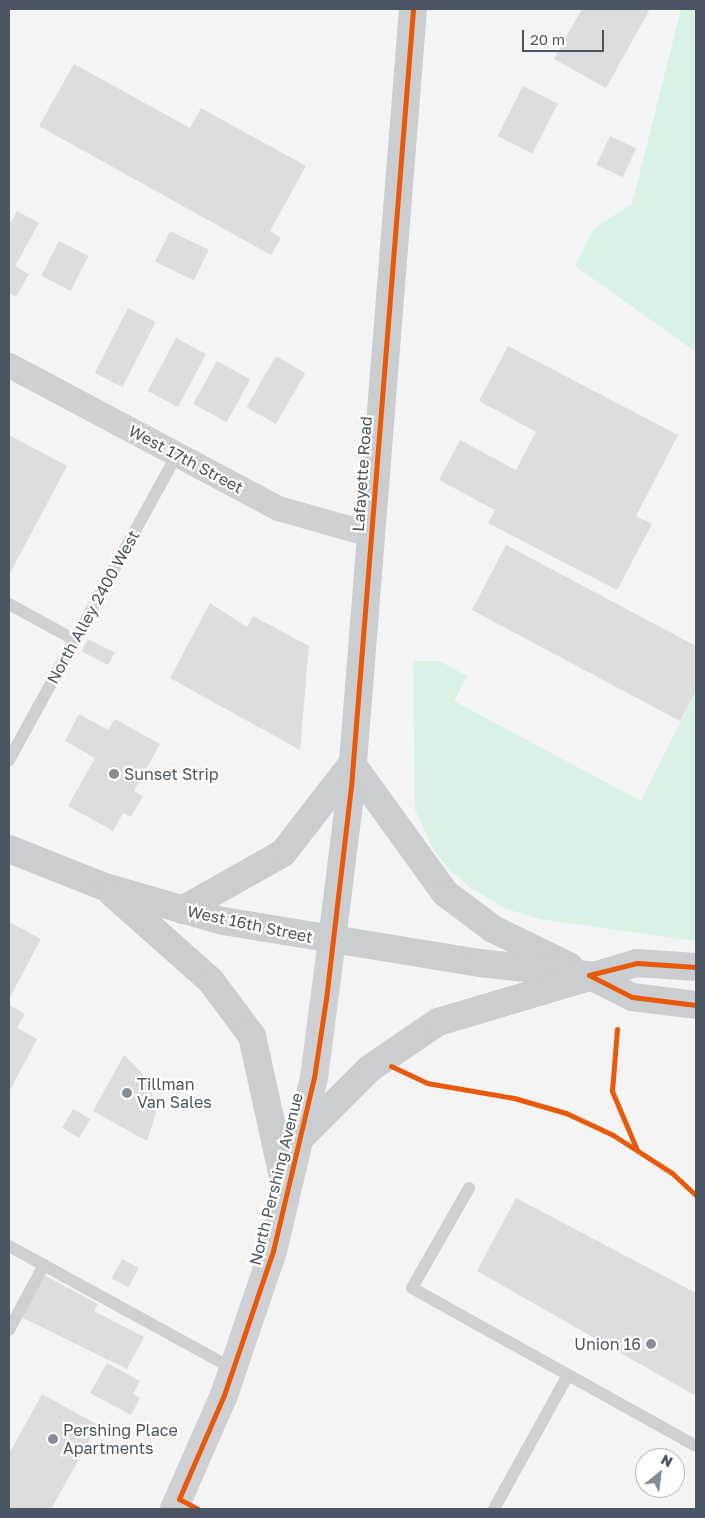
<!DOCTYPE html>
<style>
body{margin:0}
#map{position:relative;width:705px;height:1518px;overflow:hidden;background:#f4f4f4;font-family:"Golos Text",sans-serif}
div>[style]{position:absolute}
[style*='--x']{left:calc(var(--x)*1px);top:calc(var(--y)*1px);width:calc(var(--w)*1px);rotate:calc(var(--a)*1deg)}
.green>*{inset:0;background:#d9f2e3}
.building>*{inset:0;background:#ddddde;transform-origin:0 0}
.lane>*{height:12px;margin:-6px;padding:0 6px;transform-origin:6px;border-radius:6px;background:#ced0d2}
.street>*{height:25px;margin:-12.5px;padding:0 12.5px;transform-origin:12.5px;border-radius:12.5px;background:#ced0d2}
.secondary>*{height:28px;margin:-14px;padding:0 14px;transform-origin:14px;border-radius:14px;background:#ced0d4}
.primary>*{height:28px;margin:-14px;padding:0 14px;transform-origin:14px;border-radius:14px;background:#caced1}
.cycleway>*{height:5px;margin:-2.5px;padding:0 2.5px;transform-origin:2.5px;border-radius:2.5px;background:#e8590c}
.dots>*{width:14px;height:14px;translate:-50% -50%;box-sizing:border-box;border:2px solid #fff;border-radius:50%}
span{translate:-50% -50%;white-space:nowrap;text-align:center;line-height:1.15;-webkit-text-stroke:4.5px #fff;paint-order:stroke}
.street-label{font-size:16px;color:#4a5661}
.poi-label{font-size:16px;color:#4a5661}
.left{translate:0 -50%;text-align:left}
.right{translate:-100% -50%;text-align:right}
.frame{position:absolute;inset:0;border:10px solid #4a5661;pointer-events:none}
.north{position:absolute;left:635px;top:1448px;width:50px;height:50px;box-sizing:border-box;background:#fff;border:1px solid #b7bbc0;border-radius:50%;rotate:29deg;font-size:14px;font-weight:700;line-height:20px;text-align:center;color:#4a5661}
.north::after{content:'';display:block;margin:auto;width:18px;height:22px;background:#868d94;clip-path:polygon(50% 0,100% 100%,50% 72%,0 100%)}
.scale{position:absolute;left:522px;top:30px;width:82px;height:22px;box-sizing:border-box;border:2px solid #4a5661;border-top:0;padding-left:6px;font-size:15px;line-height:18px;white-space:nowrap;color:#4a5661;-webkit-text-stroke:4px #fff;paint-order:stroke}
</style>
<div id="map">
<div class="green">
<div style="clip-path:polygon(681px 9px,696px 9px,696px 352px,575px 266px,594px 228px,632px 204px)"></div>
<div style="clip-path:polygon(413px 661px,439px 661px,467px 676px,454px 701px,641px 801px,696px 691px,696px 941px,540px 919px,506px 909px,468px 886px,448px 868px,435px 852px,415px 810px)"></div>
</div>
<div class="building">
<div style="clip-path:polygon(582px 9px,650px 9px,606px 88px,554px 59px)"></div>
<div style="clip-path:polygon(74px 64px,190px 128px,201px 108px,306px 166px,270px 231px,281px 238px,271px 255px,39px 126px)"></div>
<div style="left:523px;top:86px;width:39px;height:56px;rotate:27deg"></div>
<div style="left:610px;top:136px;width:29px;height:32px;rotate:25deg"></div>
<div style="clip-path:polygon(17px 211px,39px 223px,15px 266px,29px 274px,16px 297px,9px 293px,9px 226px)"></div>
<div style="left:170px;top:231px;width:43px;height:34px;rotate:26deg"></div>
<div style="left:59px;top:241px;width:33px;height:39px;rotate:27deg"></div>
<div style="left:128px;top:308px;width:31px;height:73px;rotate:27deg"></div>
<div style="left:176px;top:338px;width:34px;height:60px;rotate:28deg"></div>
<div style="clip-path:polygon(508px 346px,678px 435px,636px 516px,652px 524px,617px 590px,488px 523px,495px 510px,439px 480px,460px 440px,516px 470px,536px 432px,479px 401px)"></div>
<div style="left:276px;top:356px;width:34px;height:59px;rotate:30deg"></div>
<div style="left:217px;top:361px;width:38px;height:49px;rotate:29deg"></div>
<div style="clip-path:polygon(9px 435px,67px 466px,9px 575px)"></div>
<div style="clip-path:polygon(506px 545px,696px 646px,696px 691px,680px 721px,472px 610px)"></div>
<div style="clip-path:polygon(210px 603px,247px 627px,253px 616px,309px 646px,300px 750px,170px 678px)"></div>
<div style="left:88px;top:639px;width:30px;height:14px;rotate:27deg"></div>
<div style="clip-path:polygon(79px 714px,108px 730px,115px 719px,160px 744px,134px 791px,143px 796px,131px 817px,123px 813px,113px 831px,68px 806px,95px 758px,65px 741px)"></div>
<div style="clip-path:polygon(9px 922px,41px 939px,9px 999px)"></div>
<div style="clip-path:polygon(9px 1005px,25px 1014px,17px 1028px,37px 1039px,9px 1092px)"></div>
<div style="clip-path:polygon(124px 1055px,141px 1072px,155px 1100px,156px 1113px,147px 1141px,93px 1111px)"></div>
<div style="left:73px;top:1109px;width:20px;height:22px;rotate:30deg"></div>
<div style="clip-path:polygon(516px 1198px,696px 1293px,696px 1396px,477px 1271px)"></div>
<div style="left:122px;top:1259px;width:19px;height:22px;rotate:28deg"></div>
<div style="clip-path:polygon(42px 1274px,98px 1304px,94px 1311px,144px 1337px,127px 1369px,19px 1316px)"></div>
<div style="clip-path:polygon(107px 1363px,140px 1381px,133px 1394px,140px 1398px,131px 1415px,90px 1393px)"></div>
<div style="clip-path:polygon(42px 1394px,98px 1425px,51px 1509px,9px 1509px,9px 1454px)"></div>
</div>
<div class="lane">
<div style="--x:9;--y:604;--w:75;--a:28.6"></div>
<div style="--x:9;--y:760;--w:349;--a:-61.2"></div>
<div style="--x:469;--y:1188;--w:115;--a:119.7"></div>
<div style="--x:412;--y:1288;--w:325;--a:29.1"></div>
<div style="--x:9;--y:1246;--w:256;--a:28.7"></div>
<div style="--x:9;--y:1330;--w:74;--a:-61.7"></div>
<div style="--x:494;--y:1509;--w:153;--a:-61.1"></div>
</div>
<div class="street">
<div style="--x:9;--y:365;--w:305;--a:28"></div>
<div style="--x:278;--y:508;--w:96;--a:15.8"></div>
</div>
<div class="secondary">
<div style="--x:174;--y:1509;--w:124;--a:-66.3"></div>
<div style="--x:224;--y:1395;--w:152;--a:-71.2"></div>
<div style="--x:273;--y:1251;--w:178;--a:-76.7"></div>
<div style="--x:314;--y:1078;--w:139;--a:-82.6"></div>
</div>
<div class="primary">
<div style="--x:352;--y:764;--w:159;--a:54.2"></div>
<div style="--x:445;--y:893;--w:60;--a:36.9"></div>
<div style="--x:493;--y:929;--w:85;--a:26"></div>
<div style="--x:9;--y:849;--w:103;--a:21.6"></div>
<div style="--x:105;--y:887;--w:123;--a:16.1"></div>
<div style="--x:223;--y:921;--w:260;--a:9.3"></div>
<div style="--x:480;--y:963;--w:110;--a:6.3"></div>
<div style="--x:589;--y:975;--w:48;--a:27.1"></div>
<div style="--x:632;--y:997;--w:64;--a:7.1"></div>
<div style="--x:112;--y:893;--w:132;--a:41.6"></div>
<div style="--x:211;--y:981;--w:69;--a:53.3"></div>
<div style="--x:252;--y:1036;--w:158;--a:77.6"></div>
<div style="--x:182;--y:910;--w:116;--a:-29.4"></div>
<div style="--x:283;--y:853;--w:113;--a:-52.2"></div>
<div style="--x:332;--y:940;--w:154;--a:-82.9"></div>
<div style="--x:351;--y:787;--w:780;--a:-85.44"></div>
<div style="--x:298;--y:1140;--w:100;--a:-45"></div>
<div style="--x:369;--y:1069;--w:83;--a:-34.3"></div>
<div style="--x:438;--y:1022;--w:208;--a:-16.5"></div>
<div style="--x:637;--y:963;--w:59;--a:3.9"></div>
</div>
<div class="cycleway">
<div style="--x:589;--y:975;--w:48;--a:27.1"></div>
<div style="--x:632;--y:997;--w:64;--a:7.1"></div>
<div style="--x:589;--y:975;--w:49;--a:-14"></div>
<div style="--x:637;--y:963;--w:59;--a:3.9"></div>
<div style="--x:617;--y:1029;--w:62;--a:94.6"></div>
<div style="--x:612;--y:1091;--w:64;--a:67"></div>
<div style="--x:391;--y:1066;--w:40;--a:25"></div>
<div style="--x:427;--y:1083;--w:88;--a:9.8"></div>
<div style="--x:514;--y:1098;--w:54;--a:16.1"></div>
<div style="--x:566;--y:1113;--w:52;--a:25.1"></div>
<div style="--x:613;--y:1135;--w:70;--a:32.8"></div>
<div style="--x:672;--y:1173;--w:33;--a:43"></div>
<div style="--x:198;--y:1509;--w:21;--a:-152"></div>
<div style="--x:179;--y:1499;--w:113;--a:-66.6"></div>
<div style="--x:224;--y:1395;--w:152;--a:-71.2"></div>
<div style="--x:273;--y:1251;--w:178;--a:-76.7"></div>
<div style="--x:314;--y:1078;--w:80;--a:-81.4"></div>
<div style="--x:326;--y:999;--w:213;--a:-83.3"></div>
<div style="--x:351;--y:787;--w:780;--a:-85.44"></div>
</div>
<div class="dots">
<div style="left:114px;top:774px;background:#868d94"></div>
<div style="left:127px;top:1093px;background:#868d94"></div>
<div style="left:651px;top:1344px;background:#868d94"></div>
<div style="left:53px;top:1439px;background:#868d94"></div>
</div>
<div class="street-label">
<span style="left:186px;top:459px;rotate:28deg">West 17th Street</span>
<span style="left:362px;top:474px;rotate:-86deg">Lafayette Road</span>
<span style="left:93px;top:607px;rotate:-61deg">North Alley 2400 West</span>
<span style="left:250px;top:924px;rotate:12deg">West 16th Street</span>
<span style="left:276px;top:1179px;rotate:-76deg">North Pershing Avenue</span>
</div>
<div class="poi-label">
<span class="left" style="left:124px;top:774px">Sunset Strip</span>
<span class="left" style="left:137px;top:1093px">Tillman<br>Van Sales</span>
<span class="right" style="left:641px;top:1344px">Union 16</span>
<span class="left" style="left:63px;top:1439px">Pershing Place<br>Apartments</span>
</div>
<div class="frame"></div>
<div class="north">N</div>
<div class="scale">20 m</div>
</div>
